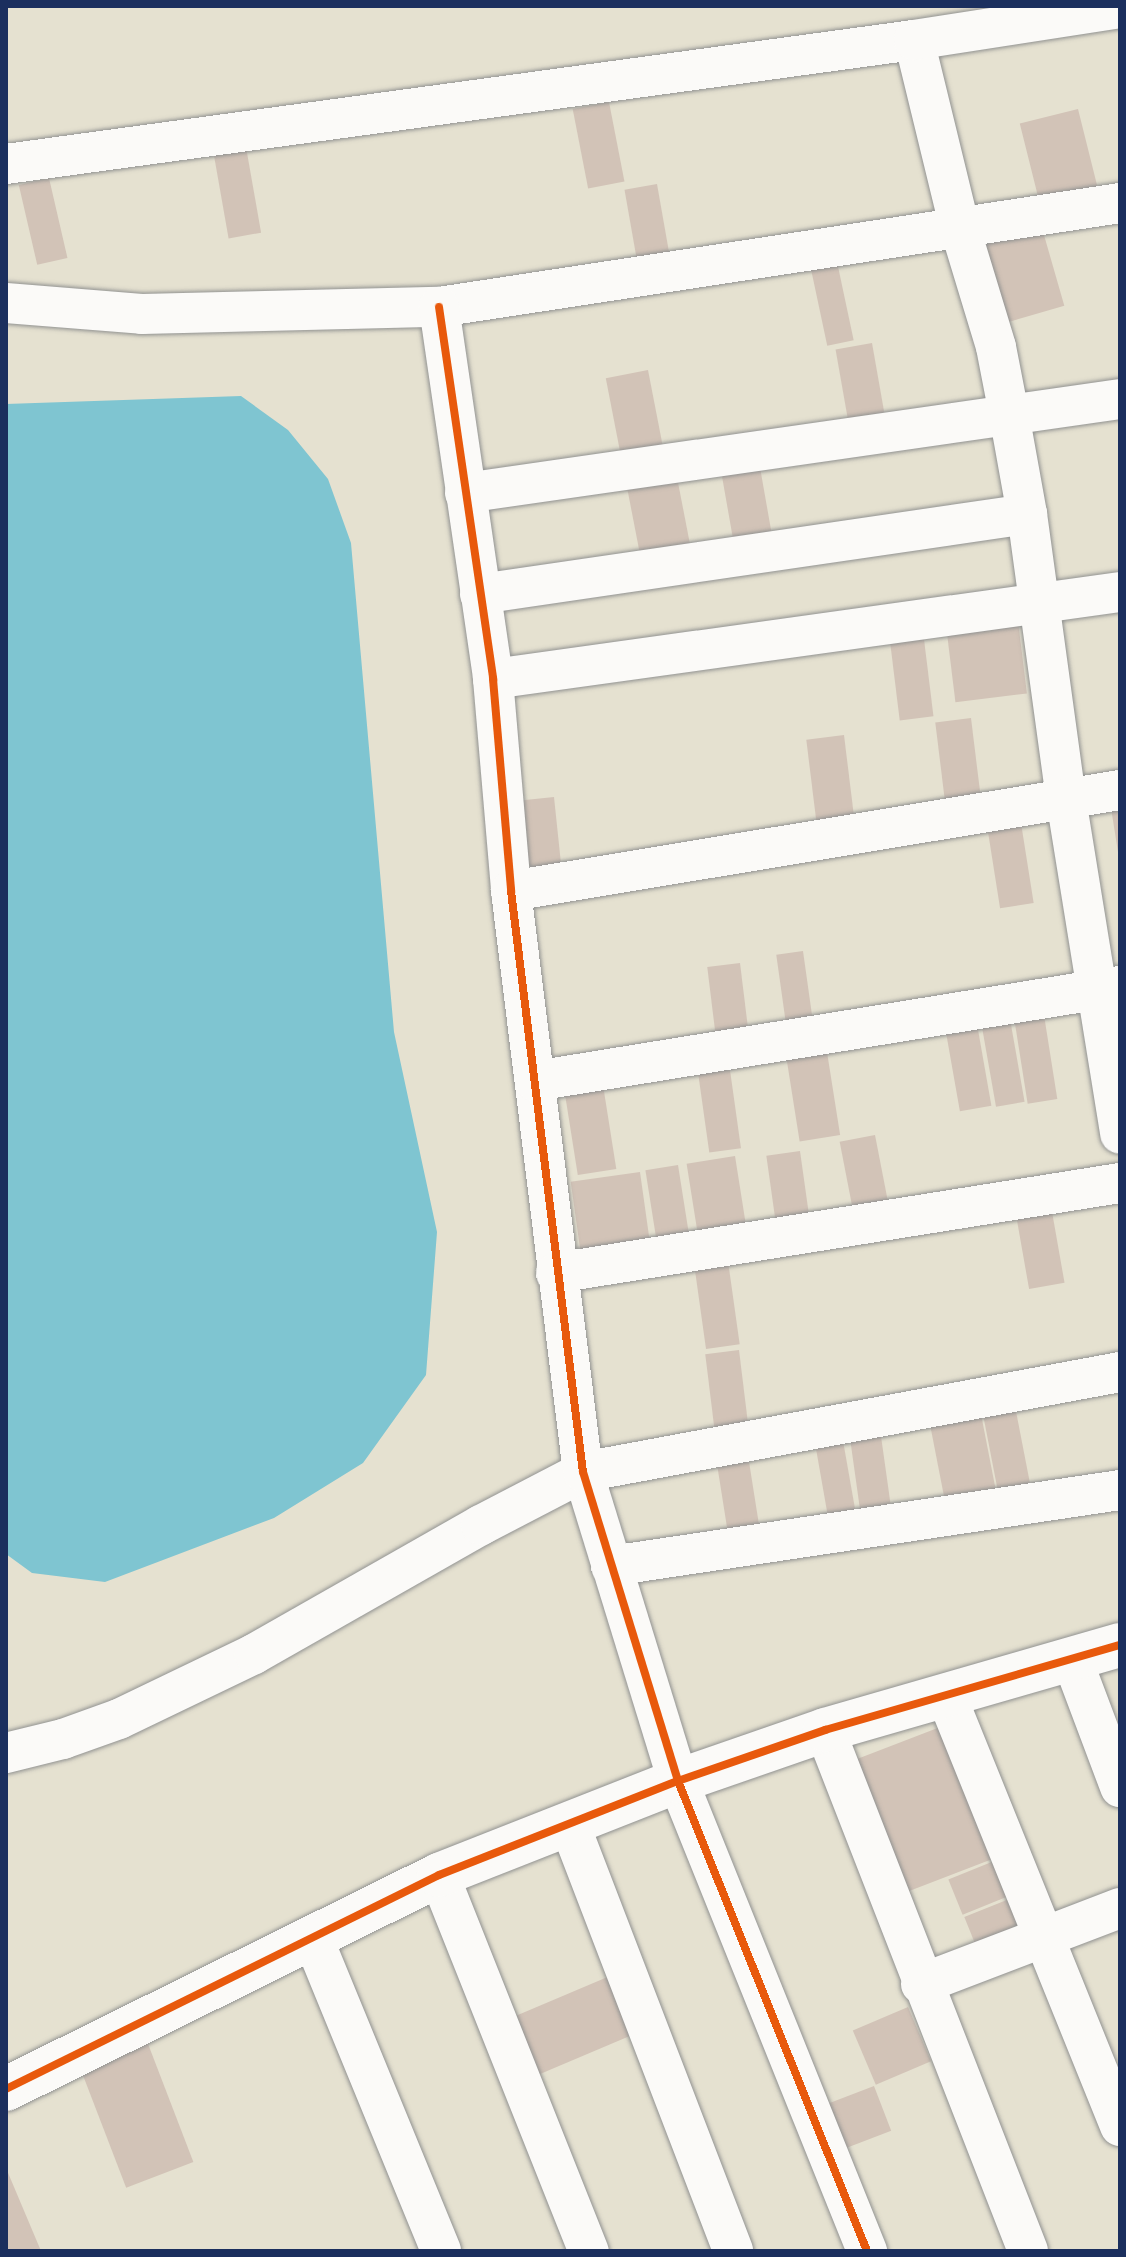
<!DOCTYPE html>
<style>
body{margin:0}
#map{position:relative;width:1126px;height:2257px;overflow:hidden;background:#e5e1d0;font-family:"EB Garamond",serif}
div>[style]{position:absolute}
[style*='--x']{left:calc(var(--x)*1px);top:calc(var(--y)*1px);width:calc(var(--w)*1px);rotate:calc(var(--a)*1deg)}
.water>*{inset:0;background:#7fc5d1}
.building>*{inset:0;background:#d2c3b7;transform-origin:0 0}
.roads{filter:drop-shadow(0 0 2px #919291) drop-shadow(0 0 2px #919291)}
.minor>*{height:40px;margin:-20px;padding:0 20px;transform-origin:20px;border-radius:20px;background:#fbfaf8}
.tertiary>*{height:44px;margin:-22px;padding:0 22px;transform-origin:22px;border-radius:22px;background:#fbfaf8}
.cycleway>*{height:8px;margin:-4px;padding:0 4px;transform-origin:4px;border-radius:4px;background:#e8590c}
span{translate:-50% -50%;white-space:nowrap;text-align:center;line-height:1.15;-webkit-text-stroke:6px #fcf5e5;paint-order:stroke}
.frame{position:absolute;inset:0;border:8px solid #1b2f5e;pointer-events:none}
</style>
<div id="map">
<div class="water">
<div style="clip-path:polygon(241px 396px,288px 430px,328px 479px,351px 543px,394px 1032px,437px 1232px,426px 1375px,363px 1463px,274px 1518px,105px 1582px,32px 1573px,6px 1554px,6px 404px)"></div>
</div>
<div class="building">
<div style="left:609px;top:102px;width:81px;height:37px;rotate:79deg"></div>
<div style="left:1078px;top:109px;width:81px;height:60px;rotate:76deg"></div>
<div style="left:246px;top:147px;width:87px;height:33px;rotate:80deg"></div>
<div style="left:49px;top:178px;width:82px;height:31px;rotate:77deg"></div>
<div style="left:657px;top:184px;width:83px;height:33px;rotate:80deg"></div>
<div style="left:1042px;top:228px;width:81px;height:69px;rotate:74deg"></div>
<div style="left:836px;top:257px;width:85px;height:27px;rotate:78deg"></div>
<div style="left:872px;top:343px;width:77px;height:37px;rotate:80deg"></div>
<div style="left:648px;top:370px;width:88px;height:43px;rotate:79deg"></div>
<div style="left:758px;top:456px;width:84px;height:39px;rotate:80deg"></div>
<div style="left:675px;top:467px;width:86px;height:51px;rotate:79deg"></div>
<div style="left:1018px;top:621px;width:73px;height:72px;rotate:83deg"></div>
<div style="left:923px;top:631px;width:86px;height:34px;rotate:83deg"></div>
<div style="left:971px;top:718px;width:86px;height:36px;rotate:83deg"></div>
<div style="left:844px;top:735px;width:85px;height:38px;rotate:83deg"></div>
<div style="left:554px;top:797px;width:84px;height:41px;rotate:84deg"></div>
<div style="clip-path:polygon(1120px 807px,1120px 852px,1118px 852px,1111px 808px)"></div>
<div style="left:1021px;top:823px;width:81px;height:34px;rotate:81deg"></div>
<div style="left:803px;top:951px;width:84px;height:27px;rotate:82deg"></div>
<div style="left:740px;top:963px;width:82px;height:33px;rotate:83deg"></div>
<div style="left:1044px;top:1015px;width:85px;height:30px;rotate:81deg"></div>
<div style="left:1010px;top:1019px;width:84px;height:29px;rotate:80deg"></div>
<div style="left:977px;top:1024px;width:83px;height:32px;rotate:80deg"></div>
<div style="left:827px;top:1052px;width:84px;height:41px;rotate:81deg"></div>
<div style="left:729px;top:1063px;width:86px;height:32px;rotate:82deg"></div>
<div style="left:603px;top:1085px;width:85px;height:39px;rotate:81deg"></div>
<div style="left:875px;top:1135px;width:80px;height:36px;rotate:79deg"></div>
<div style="left:800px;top:1151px;width:68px;height:34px;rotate:82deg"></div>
<div style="left:735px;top:1156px;width:85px;height:49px;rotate:81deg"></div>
<div style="left:678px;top:1165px;width:83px;height:33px;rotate:81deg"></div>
<div style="left:640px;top:1172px;width:83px;height:70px;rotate:82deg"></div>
<div style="left:1051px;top:1206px;width:78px;height:36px;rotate:80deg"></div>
<div style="left:728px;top:1261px;width:84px;height:34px;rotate:82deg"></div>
<div style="left:739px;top:1350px;width:82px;height:34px;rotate:83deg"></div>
<div style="left:1014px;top:1401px;width:88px;height:33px;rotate:79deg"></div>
<div style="left:980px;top:1409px;width:90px;height:52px;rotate:79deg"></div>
<div style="left:880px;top:1429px;width:82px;height:31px;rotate:82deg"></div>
<div style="left:842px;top:1435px;width:77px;height:28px;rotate:80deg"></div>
<div style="left:747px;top:1449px;width:81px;height:32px;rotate:81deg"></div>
<div style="left:948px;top:1724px;width:142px;height:112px;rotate:69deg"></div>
<div style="left:1004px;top:1857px;width:38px;height:60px;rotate:68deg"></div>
<div style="left:1019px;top:1895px;width:38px;height:59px;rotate:68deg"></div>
<div style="left:617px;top:1973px;width:63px;height:118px;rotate:67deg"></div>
<div style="left:908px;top:2007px;width:59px;height:60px;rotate:67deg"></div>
<div style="left:145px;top:2036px;width:135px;height:72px;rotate:69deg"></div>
<div style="left:874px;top:2086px;width:48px;height:58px;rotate:69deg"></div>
<div style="clip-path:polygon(6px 2168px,41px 2251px,6px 2251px)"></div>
</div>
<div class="roads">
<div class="minor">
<div style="--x:914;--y:40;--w:190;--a:76.3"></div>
<div style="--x:959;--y:225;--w:127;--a:73.1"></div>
<div style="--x:996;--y:347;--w:68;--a:79"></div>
<div style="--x:1009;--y:414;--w:102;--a:79.8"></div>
<div style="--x:1027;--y:514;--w:288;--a:82.2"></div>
<div style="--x:1066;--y:799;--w:339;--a:80.8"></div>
<div style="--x:6;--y:164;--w:916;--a:-7.78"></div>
<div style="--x:914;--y:40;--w:208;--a:-8.8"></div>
<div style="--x:6;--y:303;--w:136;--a:4.6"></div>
<div style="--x:142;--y:314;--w:297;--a:-1.4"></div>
<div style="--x:439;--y:307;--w:689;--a:-8.68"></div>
<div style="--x:439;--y:307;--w:376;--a:81.7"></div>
<div style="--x:493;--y:679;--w:213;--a:85.1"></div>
<div style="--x:511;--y:891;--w:585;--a:82.94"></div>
<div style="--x:583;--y:1472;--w:323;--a:72.9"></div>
<div style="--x:678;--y:1781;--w:507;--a:68.09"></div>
<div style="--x:465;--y:493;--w:662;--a:-8.17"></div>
<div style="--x:480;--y:594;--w:553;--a:-8.32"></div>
<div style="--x:493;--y:679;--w:633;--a:-7.9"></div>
<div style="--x:511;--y:891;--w:617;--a:-9.42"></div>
<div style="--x:535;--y:1081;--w:593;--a:-9.22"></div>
<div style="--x:556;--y:1273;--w:571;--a:-9.07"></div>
<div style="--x:611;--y:1566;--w:515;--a:-8.49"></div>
<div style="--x:1072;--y:1659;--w:137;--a:69.4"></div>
<div style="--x:946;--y:1695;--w:465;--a:68"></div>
<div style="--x:825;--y:1730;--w:559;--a:68.71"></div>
<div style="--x:6;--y:1753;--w:59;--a:-13.8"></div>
<div style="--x:63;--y:1739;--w:59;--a:-19.7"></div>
<div style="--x:119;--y:1719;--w:150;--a:-25.7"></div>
<div style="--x:254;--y:1654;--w:261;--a:-29.6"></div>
<div style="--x:481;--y:1525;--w:115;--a:-27.5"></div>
<div style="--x:583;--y:1472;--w:546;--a:-10.55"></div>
<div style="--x:569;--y:1823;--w:458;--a:69"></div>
<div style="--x:439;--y:1875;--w:405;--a:68.3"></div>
<div style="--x:312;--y:1936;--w:340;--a:67.7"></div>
<div style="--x:921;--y:1984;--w:213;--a:-20.9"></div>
</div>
<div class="tertiary">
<div style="--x:6;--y:2089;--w:483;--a:-26.3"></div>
<div style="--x:439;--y:1875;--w:257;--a:-21.5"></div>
<div style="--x:678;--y:1781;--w:156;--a:-19.1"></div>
<div style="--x:825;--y:1730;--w:307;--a:-16.1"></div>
</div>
</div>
<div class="cycleway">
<div style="--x:439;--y:307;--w:376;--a:81.7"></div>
<div style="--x:493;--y:679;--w:213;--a:85.1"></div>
<div style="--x:511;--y:891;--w:585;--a:82.94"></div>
<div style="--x:583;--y:1472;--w:323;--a:72.9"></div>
<div style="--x:678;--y:1781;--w:507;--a:68.09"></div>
<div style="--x:6;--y:2089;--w:483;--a:-26.3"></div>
<div style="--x:439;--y:1875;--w:257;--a:-21.5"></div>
<div style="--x:678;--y:1781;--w:156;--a:-19.1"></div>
<div style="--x:825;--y:1730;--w:307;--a:-16.1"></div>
</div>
<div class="frame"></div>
</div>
